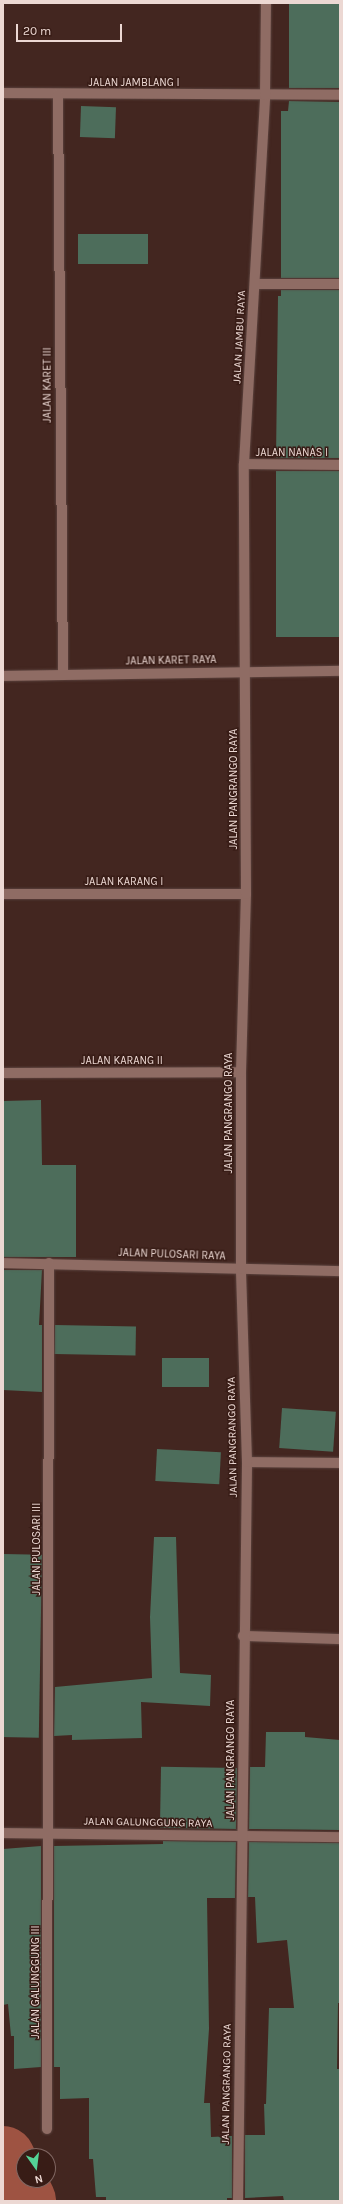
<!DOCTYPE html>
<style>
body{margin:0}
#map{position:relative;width:343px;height:2204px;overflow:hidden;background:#432620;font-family:Karla,sans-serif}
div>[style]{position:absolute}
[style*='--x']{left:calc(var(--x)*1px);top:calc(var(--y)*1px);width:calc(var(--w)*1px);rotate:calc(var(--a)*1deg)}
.river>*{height:64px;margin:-32px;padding:0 32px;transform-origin:32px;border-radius:32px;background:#9e5342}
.building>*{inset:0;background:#4d6d5b;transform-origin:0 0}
.roads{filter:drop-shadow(0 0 1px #5b433e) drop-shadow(0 0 1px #5b433e)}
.minor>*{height:10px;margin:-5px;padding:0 5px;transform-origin:5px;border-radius:5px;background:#8f6c64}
span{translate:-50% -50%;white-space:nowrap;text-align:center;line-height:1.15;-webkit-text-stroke:3px #381c16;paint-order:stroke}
.street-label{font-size:11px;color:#ecd8d3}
.frame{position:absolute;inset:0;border:4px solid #ecd8d3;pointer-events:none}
.north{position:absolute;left:16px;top:2148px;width:40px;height:40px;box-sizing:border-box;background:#381c16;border:1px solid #806762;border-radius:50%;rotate:166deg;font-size:11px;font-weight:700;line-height:16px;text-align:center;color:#ecd8d3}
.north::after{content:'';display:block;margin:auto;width:14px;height:18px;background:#54d396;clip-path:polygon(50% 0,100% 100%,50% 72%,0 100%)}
.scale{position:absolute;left:16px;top:24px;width:106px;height:18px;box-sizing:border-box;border:2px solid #ecd8d3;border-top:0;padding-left:5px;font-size:12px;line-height:14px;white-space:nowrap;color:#ecd8d3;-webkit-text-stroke:3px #381c16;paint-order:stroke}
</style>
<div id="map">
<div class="river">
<div style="--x:3;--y:2158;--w:48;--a:64"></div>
</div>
<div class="building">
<div style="left:289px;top:3px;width:51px;height:85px"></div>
<div style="clip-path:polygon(289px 101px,340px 102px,340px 278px,281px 278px,281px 111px,288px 111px)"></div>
<div style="left:81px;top:106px;width:35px;height:31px;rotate:2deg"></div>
<div style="left:148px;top:234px;width:30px;height:70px;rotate:90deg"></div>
<div style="clip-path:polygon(281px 290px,340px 290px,340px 458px,276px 458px,278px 296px,281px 296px)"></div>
<div style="left:276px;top:471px;width:64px;height:166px"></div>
<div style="clip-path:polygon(41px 1100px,42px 1165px,76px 1165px,76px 1257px,3px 1257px,3px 1101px)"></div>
<div style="clip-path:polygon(3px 1270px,42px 1270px,39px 1325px,42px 1325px,42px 1392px,3px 1390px)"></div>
<div style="left:55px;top:1325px;width:81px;height:29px;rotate:1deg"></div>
<div style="left:162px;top:1358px;width:47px;height:29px"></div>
<div style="left:282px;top:1408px;width:54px;height:40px;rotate:4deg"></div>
<div style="left:157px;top:1449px;width:64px;height:32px;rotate:3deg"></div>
<div style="clip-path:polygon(154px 1537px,176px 1537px,180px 1673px,211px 1675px,210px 1706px,141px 1702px,142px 1738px,72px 1740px,72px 1735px,54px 1736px,55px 1687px,152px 1678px,150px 1617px)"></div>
<div style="left:3px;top:1554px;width:39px;height:183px;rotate:1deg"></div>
<div style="clip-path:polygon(266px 1732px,305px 1732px,305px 1737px,340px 1740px,340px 1830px,249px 1829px,250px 1767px,265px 1767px)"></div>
<div style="left:237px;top:1768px;width:61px;height:76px;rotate:91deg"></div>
<div style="clip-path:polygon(163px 1841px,236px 1842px,235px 1898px,207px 1898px,209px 2029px,204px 2103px,210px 2103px,211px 2137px,232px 2136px,232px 2198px,227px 2198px,227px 2201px,106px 2201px,106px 2197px,96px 2197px,93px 2159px,89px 2159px,89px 2098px,60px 2099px,60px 2067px,54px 2067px,54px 1846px,163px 1844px)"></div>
<div style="clip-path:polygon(249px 1842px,340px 1843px,340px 2003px,338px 2003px,337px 2069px,340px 2069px,340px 2201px,284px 2201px,283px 2196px,245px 2198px,245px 2135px,265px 2135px,264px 2104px,266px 2104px,269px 2008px,294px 2008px,287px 1940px,257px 1943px,255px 1897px,248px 1897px)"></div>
<div style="clip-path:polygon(41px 1846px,41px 2067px,14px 2069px,14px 2036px,11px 2036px,8px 2004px,3px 2005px,3px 1849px)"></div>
</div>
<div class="roads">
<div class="minor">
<div style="--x:3;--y:93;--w:337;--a:0.3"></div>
<div style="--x:58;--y:94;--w:581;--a:89.51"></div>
<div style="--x:255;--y:284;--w:85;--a:0"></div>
<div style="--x:244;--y:464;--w:96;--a:0.6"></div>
<div style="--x:3;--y:676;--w:337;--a:-0.9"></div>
<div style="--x:3;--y:894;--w:243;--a:0"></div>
<div style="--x:3;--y:1073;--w:238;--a:-0.2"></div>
<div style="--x:3;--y:1263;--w:337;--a:1.4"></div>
<div style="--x:247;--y:1462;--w:93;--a:0.6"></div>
<div style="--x:243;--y:1636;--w:97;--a:1.8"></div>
<div style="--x:3;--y:1833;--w:337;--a:0.7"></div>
<div style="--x:47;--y:2129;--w:866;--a:-89.87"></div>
<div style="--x:238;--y:2201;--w:739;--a:-89.3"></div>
<div style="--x:247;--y:1462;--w:193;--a:-91.8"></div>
<div style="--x:241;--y:1269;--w:197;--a:-90"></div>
<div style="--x:241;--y:1072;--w:178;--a:-88.4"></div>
<div style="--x:246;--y:894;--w:430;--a:-90.3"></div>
<div style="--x:244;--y:464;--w:370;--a:-86.7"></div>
<div style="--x:265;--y:95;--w:92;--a:-89.4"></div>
</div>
</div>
<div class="street-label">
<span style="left:134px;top:83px">JALAN JAMBLANG I</span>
<span style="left:240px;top:337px;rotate:-87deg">JALAN JAMBU RAYA</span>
<span style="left:48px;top:385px;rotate:-90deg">JALAN KARET III</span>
<span style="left:292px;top:453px">JALAN NANAS I</span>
<span style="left:171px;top:661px;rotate:-1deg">JALAN KARET RAYA</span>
<span style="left:234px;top:789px;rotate:-90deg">JALAN PANGRANGO RAYA</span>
<span style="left:124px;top:882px">JALAN KARANG I</span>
<span style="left:122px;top:1061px">JALAN KARANG II</span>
<span style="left:229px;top:1113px;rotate:-90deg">JALAN PANGRANGO RAYA</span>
<span style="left:172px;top:1255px;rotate:2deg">JALAN PULOSARI RAYA</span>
<span style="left:233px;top:1437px;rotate:-91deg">JALAN PANGRANGO RAYA</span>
<span style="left:37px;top:1549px;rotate:-90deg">JALAN PULOSARI III</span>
<span style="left:231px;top:1760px;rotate:-90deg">JALAN PANGRANGO RAYA</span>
<span style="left:148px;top:1823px;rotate:1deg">JALAN GALUNGGUNG RAYA</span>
<span style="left:36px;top:1982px;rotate:-90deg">JALAN GALUNGGUNG III</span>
<span style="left:227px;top:2084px;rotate:-89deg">JALAN PANGRANGO RAYA</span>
</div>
<div class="frame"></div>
<div class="north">N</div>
<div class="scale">20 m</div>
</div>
